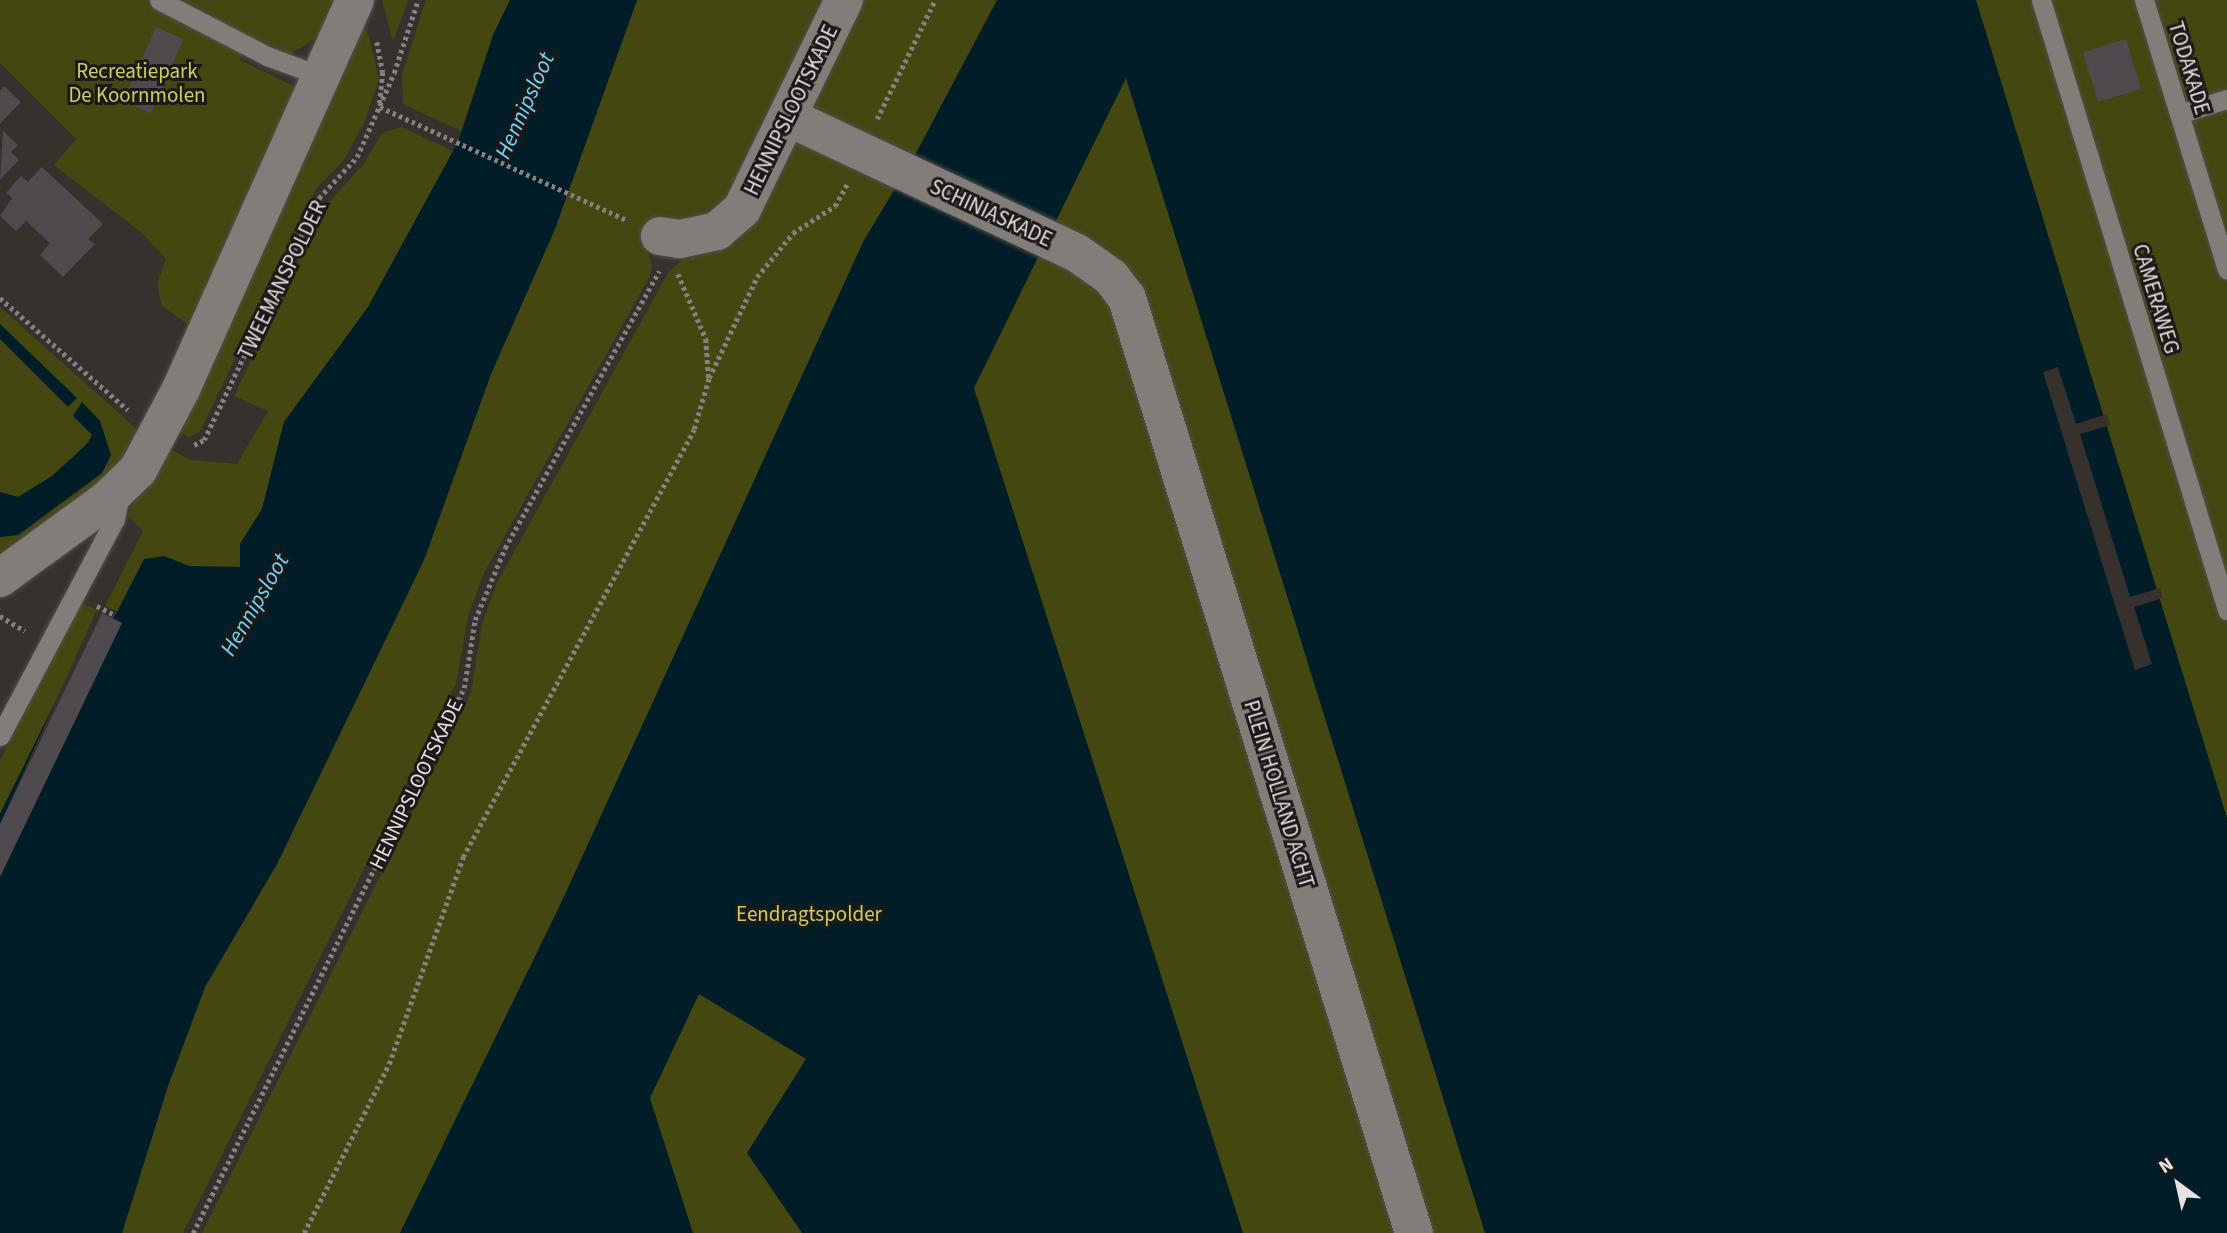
<!DOCTYPE html>
<style>
body{margin:0}
#map{position:relative;width:2227px;height:1233px;overflow:hidden;background:#36312d;font-family:"Source Sans 3",sans-serif}
div>[style]{position:absolute}
[style*='--x']{left:calc(var(--x)*1px);top:calc(var(--y)*1px);width:calc(var(--w)*1px);rotate:calc(var(--a)*1deg)}
.green>*{inset:0;background:#44470f}
.water>*{inset:0;background:#001d28}
.pier>*{inset:0;background:#36312d}
.building>*{inset:0;background:#4f4a4e;transform-origin:0 0}
.path>*{height:4.5px;margin-top:-2.25px;transform-origin:0;background:repeating-linear-gradient(90deg,#85817e 0 3.5px,transparent 0 7px)}
.roads{filter:drop-shadow(0 0 2px #514d4a) drop-shadow(0 0 2px #514d4a)}
.service>*{height:19px;margin:-9.5px;padding:0 9.5px;transform-origin:9.5px;border-radius:9.5px;background:#837d79}
.minor>*{height:38px;margin:-19px;padding:0 19px;transform-origin:19px;border-radius:19px;background:#837d79}
span{translate:-50% -50%;white-space:nowrap;text-align:center;line-height:1.15;-webkit-text-stroke:6px #1c1918;paint-order:stroke}
.street-label{font-size:21px;color:#e6e2e0}
.park-label{font-size:21px;color:#cad05d}
.water-label{font-size:23px;color:#6dd7fd;font-style:italic}
.north{position:absolute;left:2143px;top:1149px;width:70px;height:70px;-webkit-text-stroke:5px #1c1918;paint-order:stroke;rotate:327deg;font-size:19px;font-weight:700;line-height:28px;text-align:center;color:#e6e2e0}
.north::after{content:'';display:block;margin:auto;width:24px;height:32px;background:#e6e2e0;clip-path:polygon(50% 0,100% 100%,50% 72%,0 100%)}
</style>
<div id="map">
<div class="green">
<div style="clip-path:polygon(0 0,338px 0,324px 33px,291px 54px,250px 37px,240px 60px,296px 87px,196px 330px,162px 306px,157px 284px,166px 259px,142px 233px,54px 165px,76px 139px,0 63px)"></div>
<div style="clip-path:polygon(382px 0,408px 0,393px 42px)"></div>
<div style="clip-path:polygon(426px 0,510px 0,493px 35px,463px 132px,403px 104px,402px 75px)"></div>
<div style="clip-path:polygon(637px 0,2227px 0,2227px 1233px,202px 1233px,471px 693px,482px 624px,497px 583px,668px 273px,687px 255px,646px 245px,652px 265px,650px 276px,484px 573px,468px 616px,456px 684px,183px 1233px,122px 1233px,168px 1086px,205px 987px,277px 864px,424px 560px,491px 374px,555px 229px)"></div>
<div style="clip-path:polygon(363px 12px,379px 79px,364px 123px,344px 160px,316px 189px,200px 432px,188px 437px,172px 426px)"></div>
<div style="clip-path:polygon(402px 127px,453px 151px,368px 308px,284px 422px,262px 509px,240px 544px,240px 567px,189px 566px,164px 556px,117px 612px,105px 606px,143px 531px,128px 516px,159px 443px,191px 460px,237px 464px,268px 411px,234px 396px,325px 206px,363px 165px,382px 133px)"></div>
<div style="clip-path:polygon(0 307px,141px 433px,112px 476px,0 560px,0 537px,18px 535px,102px 473px,92px 435px,77px 456px,52px 477px,18px 497px,0 492px)"></div>
<div style="clip-path:polygon(80px 603px,100px 611px,0 814px,0 761px)"></div>
</div>
<div class="water">
<div style="clip-path:polygon(510px 0,637px 0,555px 229px,491px 374px,424px 560px,277px 864px,205px 987px,168px 1086px,122px 1233px,0 1233px,0 814px,103px 605px,117px 612px,144px 559px,164px 556px,189px 566px,240px 567px,240px 544px,262px 509px,284px 422px,368px 307px,458px 142px,493px 35px)"></div>
<div style="clip-path:polygon(997px 0,1976px 0,2227px 818px,2227px 1233px,1485px 1233px,1126px 78px,974px 388px,1243px 1233px,802px 1233px,747px 1153px,806px 1059px,699px 994px,650px 1098px,693px 1233px,400px 1233px,561px 903px,863px 242px,915px 155px)"></div>
<div style="clip-path:polygon(0 324px,77px 398px,68px 407px,0 339px)"></div>
<div style="clip-path:polygon(82px 402px,100px 421px,111px 455px,102px 473px,18px 535px,0 537px,0 492px,18px 497px,52px 476px,88px 443px,92px 435px,73px 416px)"></div>
</div>
<div class="pier">
<div style="clip-path:polygon(2058px 367px,2076px 424px,2107px 414px,2110px 425px,2080px 434px,2130px 597px,2160px 588px,2163px 598px,2134px 607px,2152px 664px,2135px 670px,2043px 372px)"></div>
<div style="clip-path:polygon(100px 603px,117px 612px,113px 619px,102px 613px,0 824px)"></div>
</div>
<div class="building">
<div style="left:156px;top:27px;width:30px;height:81px;rotate:24deg"></div>
<div style="left:2126px;top:39px;width:52px;height:45px;rotate:73deg"></div>
<div style="clip-path:polygon(4px 86px,21px 102px,0 124px,0 91px)"></div>
<div style="clip-path:polygon(3px 131px,18px 145px,11px 152px,19px 160px,0 180px)"></div>
<div style="clip-path:polygon(42px 167px,103px 224px,88px 239px,95px 244px,63px 277px,40px 255px,50px 243px,26px 221px,16px 231px,0 216px,12px 198px,6px 193px,21px 176px,28px 182px)"></div>
<div style="clip-path:polygon(102px 613px,122px 623px,0 877px,0 824px)"></div>
</div>
<div class="path">
<div style="--x:377;--y:42;--w:31;--a:79"></div>
<div style="--x:383;--y:72;--w:31;--a:96"></div>
<div style="--x:380;--y:107;--w:272;--a:24.6"></div>
<div style="--x:877;--y:119;--w:132;--a:-64"></div>
<div style="--x:678;--y:274;--w:71;--a:66.7"></div>
<div style="--x:706;--y:339;--w:39;--a:86"></div>
<div style="--x:0;--y:298;--w:170;--a:41.2"></div>
<div style="--x:194;--y:445;--w:11;--a:-27"></div>
<div style="--x:204;--y:440;--w:268;--a:-64.6"></div>
<div style="--x:319;--y:198;--w:56;--a:-47.2"></div>
<div style="--x:357;--y:157;--w:92;--a:-66.2"></div>
<div style="--x:394;--y:73;--w:77;--a:-71.8"></div>
<div style="--x:97;--y:606;--w:20;--a:27"></div>
<div style="--x:0;--y:616;--w:29;--a:31"></div>
<div style="--x:193;--y:1233;--w:609;--a:-63.56"></div>
<div style="--x:464;--y:688;--w:69;--a:-80.8"></div>
<div style="--x:475;--y:620;--w:78;--a:-67.4"></div>
<div style="--x:505;--y:548;--w:317;--a:-60.9"></div>
<div style="--x:304;--y:1233;--w:189;--a:-63.3"></div>
<div style="--x:389;--y:1064;--w:220;--a:-70.3"></div>
<div style="--x:463;--y:857;--w:486;--a:-61.6"></div>
<div style="--x:694;--y:429;--w:53;--a:-73.6"></div>
<div style="--x:709;--y:378;--w:112;--a:-64.6"></div>
<div style="--x:757;--y:277;--w:57;--a:-50.7"></div>
<div style="--x:793;--y:233;--w:50;--a:-32.7"></div>
<div style="--x:835;--y:206;--w:25;--a:-61"></div>
</div>
<div class="roads">
<div class="service">
<div style="--x:159;--y:0;--w:122;--a:27.4"></div>
<div style="--x:267;--y:56;--w:58;--a:20.3"></div>
<div style="--x:2041;--y:0;--w:638;--a:73.04"></div>
<div style="--x:2144;--y:0;--w:282;--a:72.9"></div>
<div style="--x:2179;--y:114;--w:50;--a:-17.4"></div>
<div style="--x:0;--y:736;--w:246;--a:-62.1"></div>
<div style="--x:115;--y:519;--w:25;--a:-79"></div>
</div>
<div class="minor">
<div style="--x:790;--y:118;--w:317;--a:25.2"></div>
<div style="--x:1077;--y:253;--w:42;--a:35.2"></div>
<div style="--x:1111;--y:277;--w:26;--a:53"></div>
<div style="--x:1127;--y:298;--w:978;--a:72.94"></div>
<div style="--x:660;--y:236;--w:20;--a:9"></div>
<div style="--x:680;--y:239;--w:38;--a:-12"></div>
<div style="--x:717;--y:231;--w:33;--a:-41"></div>
<div style="--x:742;--y:209;--w:233;--a:-64"></div>
<div style="--x:0;--y:578;--w:132;--a:-36.1"></div>
<div style="--x:107;--y:500;--w:43;--a:-44.1"></div>
<div style="--x:138;--y:470;--w:92;--a:-62"></div>
<div style="--x:181;--y:389;--w:426;--a:-65.9"></div>
</div>
</div>
<div class="street-label">
<span style="left:2189px;top:68px;rotate:73deg">TODAKADE</span>
<span style="left:791px;top:110px;rotate:-64deg">HENNIPSLOOTSKADE</span>
<span style="left:991px;top:213px;rotate:25deg">SCHINIASKADE</span>
<span style="left:282px;top:280px;rotate:-64deg">TWEEMANSPOLDER</span>
<span style="left:2156px;top:299px;rotate:73deg">CAMERAWEG</span>
<span style="left:416px;top:784px;rotate:-64deg">HENNIPSLOOTSKADE</span>
<span style="left:1279px;top:794px;rotate:73deg">PLEIN HOLLAND ACHT</span>
</div>
<div class="park-label">
<span style="left:137px;top:83px">Recreatiepark<br>De Koornmolen</span>
<span style="left:809px;top:914px">Eendragtspolder</span>
</div>
<div class="water-label">
<span style="left:525px;top:106px;rotate:-66deg">Hennipsloot</span>
<span style="left:255px;top:605px;rotate:-60deg">Hennipsloot</span>
</div>
<div class="north">N</div>
</div>
